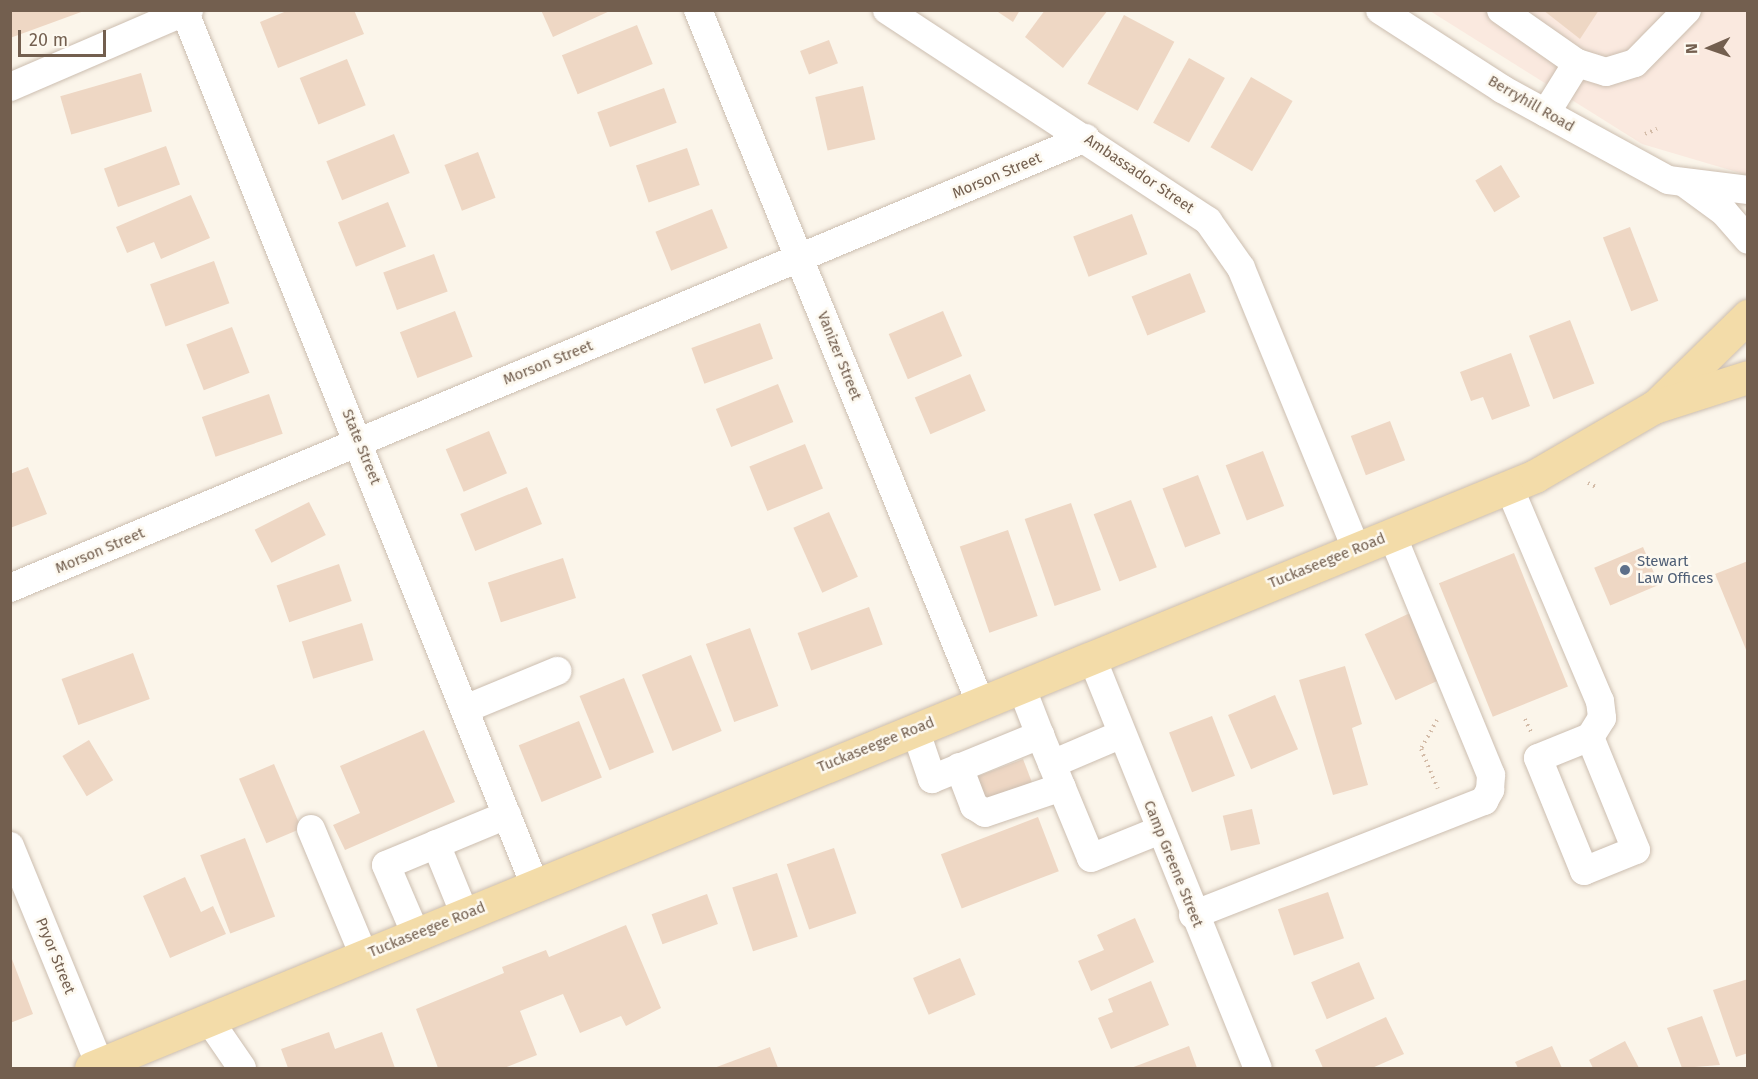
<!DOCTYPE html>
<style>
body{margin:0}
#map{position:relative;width:1758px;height:1079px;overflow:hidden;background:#fbf5ea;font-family:"Fira Sans",sans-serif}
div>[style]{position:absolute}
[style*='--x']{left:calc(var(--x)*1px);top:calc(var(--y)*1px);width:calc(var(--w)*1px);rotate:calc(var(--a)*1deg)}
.commercial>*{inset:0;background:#fae9df}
.building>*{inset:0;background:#eed7c4;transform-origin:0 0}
.path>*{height:4px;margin-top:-2px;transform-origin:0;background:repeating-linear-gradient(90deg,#d3bba7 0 1.5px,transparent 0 6px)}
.roads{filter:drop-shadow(0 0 2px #ccbeb0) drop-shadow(0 0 2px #ccbeb0)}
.minor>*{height:28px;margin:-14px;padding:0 14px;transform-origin:14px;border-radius:14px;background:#fff}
.major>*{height:33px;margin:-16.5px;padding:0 16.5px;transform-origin:16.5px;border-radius:16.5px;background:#f3dca9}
.dots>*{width:16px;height:16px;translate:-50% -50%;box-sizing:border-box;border:3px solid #fdf9f0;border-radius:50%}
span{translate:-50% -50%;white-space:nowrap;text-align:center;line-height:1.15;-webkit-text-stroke:5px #fdf9f0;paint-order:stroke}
.street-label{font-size:15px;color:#735f4f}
.service-label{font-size:15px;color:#4e5e75}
.left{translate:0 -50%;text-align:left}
.frame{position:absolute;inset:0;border:12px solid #735f4f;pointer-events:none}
.north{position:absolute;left:1680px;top:18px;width:60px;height:60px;-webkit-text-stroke:4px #fdf9f0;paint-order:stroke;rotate:268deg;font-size:16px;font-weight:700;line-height:24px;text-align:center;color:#735f4f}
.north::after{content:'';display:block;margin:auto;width:21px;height:27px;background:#735f4f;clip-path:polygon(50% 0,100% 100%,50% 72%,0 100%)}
.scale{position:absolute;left:18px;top:30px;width:88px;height:27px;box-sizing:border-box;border:3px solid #735f4f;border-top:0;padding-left:8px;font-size:18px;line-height:21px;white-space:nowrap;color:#735f4f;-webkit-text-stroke:4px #fdf9f0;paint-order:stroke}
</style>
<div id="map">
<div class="commercial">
<div style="clip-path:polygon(1430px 11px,1747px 11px,1747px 175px,1642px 144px)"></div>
</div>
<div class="building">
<div style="clip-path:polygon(10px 10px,84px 10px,84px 11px,10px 38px)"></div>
<div style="clip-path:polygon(289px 10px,354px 10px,364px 34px,278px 68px,260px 22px)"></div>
<div style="clip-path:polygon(541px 10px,612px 10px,553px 37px)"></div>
<div style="clip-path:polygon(995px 10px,1020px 10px,1013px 22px)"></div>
<div style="clip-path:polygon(1045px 10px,1108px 10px,1063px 68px,1025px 37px)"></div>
<div style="clip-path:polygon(1543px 10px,1599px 10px,1580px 39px)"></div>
<div style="left:1124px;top:15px;width:57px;height:78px;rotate:28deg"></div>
<div style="left:637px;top:25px;width:42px;height:81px;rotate:68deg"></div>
<div style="left:829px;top:40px;width:25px;height:31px;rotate:69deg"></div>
<div style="left:1189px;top:58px;width:41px;height:74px;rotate:29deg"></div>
<div style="left:347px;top:59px;width:50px;height:51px;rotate:68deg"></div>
<div style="left:141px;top:73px;width:40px;height:84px;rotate:74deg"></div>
<div style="left:1251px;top:77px;width:48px;height:81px;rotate:30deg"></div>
<div style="left:863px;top:86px;width:55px;height:49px;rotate:77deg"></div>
<div style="left:664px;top:88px;width:37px;height:71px;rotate:70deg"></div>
<div style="left:394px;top:134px;width:42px;height:73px;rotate:68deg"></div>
<div style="left:166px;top:146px;width:41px;height:66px;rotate:70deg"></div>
<div style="left:687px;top:148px;width:39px;height:54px;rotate:71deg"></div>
<div style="left:478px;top:152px;width:49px;height:36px;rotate:69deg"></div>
<div style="left:1501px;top:165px;width:37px;height:30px;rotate:59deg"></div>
<div style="clip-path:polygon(191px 195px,210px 238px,161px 259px,154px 242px,127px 253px,116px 227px)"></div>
<div style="left:388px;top:202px;width:48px;height:54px;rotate:68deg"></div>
<div style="left:712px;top:209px;width:42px;height:61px;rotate:68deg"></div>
<div style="left:1132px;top:214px;width:43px;height:63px;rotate:69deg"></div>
<div style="left:1630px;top:227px;width:79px;height:29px;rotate:69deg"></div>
<div style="left:434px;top:254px;width:40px;height:54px;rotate:70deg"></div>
<div style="left:214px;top:261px;width:45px;height:68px;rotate:70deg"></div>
<div style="left:1190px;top:273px;width:42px;height:63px;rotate:68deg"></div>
<div style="left:455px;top:311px;width:49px;height:59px;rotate:69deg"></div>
<div style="left:943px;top:311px;width:49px;height:59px;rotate:67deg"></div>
<div style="left:1570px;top:320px;width:68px;height:44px;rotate:69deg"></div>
<div style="left:760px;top:323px;width:38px;height:73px;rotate:70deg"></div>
<div style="left:232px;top:327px;width:49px;height:49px;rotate:69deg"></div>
<div style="clip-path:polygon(1511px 353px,1530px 406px,1492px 420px,1483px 397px,1471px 401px,1460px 372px)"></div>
<div style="left:970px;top:374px;width:40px;height:60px;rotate:67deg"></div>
<div style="left:778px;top:384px;width:41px;height:67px;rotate:68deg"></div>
<div style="left:269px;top:394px;width:42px;height:71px;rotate:71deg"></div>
<div style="left:1390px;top:421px;width:42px;height:42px;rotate:69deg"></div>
<div style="left:489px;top:431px;width:46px;height:47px;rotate:67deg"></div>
<div style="left:805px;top:444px;width:48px;height:60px;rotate:68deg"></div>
<div style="left:1263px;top:451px;width:59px;height:40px;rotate:69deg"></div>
<div style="clip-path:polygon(28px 467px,47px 514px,10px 528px,10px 474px)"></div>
<div style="left:1198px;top:475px;width:63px;height:38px;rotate:69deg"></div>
<div style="left:527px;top:487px;width:40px;height:72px;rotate:68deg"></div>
<div style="left:1131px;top:500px;width:72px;height:40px;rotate:69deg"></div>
<div style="left:309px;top:502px;width:37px;height:61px;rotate:63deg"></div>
<div style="left:1071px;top:503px;width:92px;height:49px;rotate:71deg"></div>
<div style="left:829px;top:512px;width:71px;height:39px;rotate:66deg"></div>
<div style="left:1008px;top:530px;width:91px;height:51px;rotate:71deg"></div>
<div style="left:1643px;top:547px;width:41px;height:53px;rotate:67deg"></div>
<div style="left:1514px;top:553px;width:144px;height:81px;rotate:68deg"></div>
<div style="left:563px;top:558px;width:42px;height:79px;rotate:72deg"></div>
<div style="clip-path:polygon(1748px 561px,1748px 652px,1747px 652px,1715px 574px)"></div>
<div style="left:339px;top:564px;width:39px;height:66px;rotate:71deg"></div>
<div style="left:869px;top:607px;width:40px;height:76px;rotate:70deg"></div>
<div style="left:1410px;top:613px;width:73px;height:50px;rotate:65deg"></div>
<div style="left:362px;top:623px;width:39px;height:63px;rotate:73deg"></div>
<div style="left:750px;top:628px;width:83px;height:47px;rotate:70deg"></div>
<div style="left:133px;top:653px;width:49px;height:76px;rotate:70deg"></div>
<div style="left:691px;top:655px;width:82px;height:53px;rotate:68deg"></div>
<div style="clip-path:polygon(1345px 666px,1362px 724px,1352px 728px,1368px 785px,1333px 795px,1299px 680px)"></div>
<div style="left:624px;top:678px;width:80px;height:48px;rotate:68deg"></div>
<div style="left:1275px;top:695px;width:59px;height:51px;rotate:67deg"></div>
<div style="left:1212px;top:716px;width:64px;height:46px;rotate:69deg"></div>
<div style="left:579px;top:721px;width:61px;height:65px;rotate:68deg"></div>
<div style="clip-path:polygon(424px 730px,455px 802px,345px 850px,333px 825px,360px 813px,340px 766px)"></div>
<div style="left:89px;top:740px;width:47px;height:31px;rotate:59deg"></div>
<div style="left:1023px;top:759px;width:34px;height:54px;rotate:69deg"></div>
<div style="left:274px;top:764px;width:70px;height:38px;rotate:67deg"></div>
<div style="left:1252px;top:809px;width:36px;height:30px;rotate:77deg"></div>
<div style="left:1038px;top:817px;width:58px;height:104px;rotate:69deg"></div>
<div style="left:245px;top:838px;width:84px;height:48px;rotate:69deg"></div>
<div style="left:834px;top:848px;width:69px;height:50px;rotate:71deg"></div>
<div style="left:777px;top:873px;width:67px;height:47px;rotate:72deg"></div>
<div style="clip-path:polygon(185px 877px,201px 912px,213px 906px,226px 934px,170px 958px,143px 896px)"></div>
<div style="left:1328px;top:892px;width:49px;height:53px;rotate:71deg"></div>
<div style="left:707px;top:894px;width:32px;height:59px;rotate:70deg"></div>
<div style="clip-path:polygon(1135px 918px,1154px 962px,1091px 991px,1078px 961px,1104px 950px,1097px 935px)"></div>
<div style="clip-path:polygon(626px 925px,661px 1008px,626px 1026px,621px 1016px,580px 1033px,563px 994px,520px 1011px,537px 1055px,504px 1068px,438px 1068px,416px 1009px,504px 973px,502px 967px,546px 950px,549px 957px)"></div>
<div style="clip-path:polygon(10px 954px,33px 1014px,10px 1023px)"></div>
<div style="left:960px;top:958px;width:40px;height:51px;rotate:67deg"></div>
<div style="left:1359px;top:962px;width:40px;height:52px;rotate:67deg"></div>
<div style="clip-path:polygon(1748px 979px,1748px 1053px,1736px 1057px,1713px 990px)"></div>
<div style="clip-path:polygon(1151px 981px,1169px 1025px,1111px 1049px,1098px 1018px,1113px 1012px,1108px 999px)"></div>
<div style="clip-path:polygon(1702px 1016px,1720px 1065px,1682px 1068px,1667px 1028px)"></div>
<div style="clip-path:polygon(1386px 1017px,1404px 1054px,1372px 1068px,1323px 1068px,1315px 1050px)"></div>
<div style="clip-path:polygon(329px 1032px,335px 1049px,382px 1032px,395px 1068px,288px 1068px,281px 1049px)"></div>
<div style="clip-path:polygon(1625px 1041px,1639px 1068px,1593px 1068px,1589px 1060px)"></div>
<div style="clip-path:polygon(1189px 1046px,1197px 1068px,1131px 1068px)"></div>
<div style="clip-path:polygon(1552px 1046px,1562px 1068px,1518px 1068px,1515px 1062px)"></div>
<div style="clip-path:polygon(770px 1047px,778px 1068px,714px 1068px)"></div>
</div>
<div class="path">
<div style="--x:1645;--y:134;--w:13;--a:-23"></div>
<div style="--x:1588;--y:483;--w:9;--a:27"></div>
<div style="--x:1525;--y:719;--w:14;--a:65"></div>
<div style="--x:1437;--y:720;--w:33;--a:119"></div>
<div style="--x:1421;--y:749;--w:43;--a:67"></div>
</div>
<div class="roads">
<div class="minor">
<div style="--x:184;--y:10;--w:944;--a:68.16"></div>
<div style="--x:698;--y:10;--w:747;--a:67.83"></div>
<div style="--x:887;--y:10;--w:384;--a:33.3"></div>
<div style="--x:1208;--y:221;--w:57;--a:54.9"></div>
<div style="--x:1241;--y:268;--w:304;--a:67.7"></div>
<div style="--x:1380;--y:10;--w:145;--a:32.9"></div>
<div style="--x:1502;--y:89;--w:189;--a:28.7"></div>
<div style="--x:1668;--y:180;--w:81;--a:7.1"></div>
<div style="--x:1501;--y:10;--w:93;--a:34.9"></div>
<div style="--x:1577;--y:63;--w:30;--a:17"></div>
<div style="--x:1606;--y:72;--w:30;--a:-17"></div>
<div style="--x:1635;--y:63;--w:74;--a:-45.5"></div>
<div style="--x:10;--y:87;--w:195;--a:-23.3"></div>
<div style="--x:1546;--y:113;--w:59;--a:-58.2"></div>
<div style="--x:1687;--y:185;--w:46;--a:36.1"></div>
<div style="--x:1724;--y:212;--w:37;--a:49"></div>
<div style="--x:1509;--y:487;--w:233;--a:67"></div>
<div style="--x:1600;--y:701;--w:17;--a:83"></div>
<div style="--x:1602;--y:718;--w:22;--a:122"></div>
<div style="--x:1590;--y:737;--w:56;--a:158"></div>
<div style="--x:1538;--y:758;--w:122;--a:67.8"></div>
<div style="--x:1584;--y:871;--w:56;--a:-22"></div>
<div style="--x:1636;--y:850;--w:122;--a:-112.2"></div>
<div style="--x:10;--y:588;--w:1166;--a:-22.7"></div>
<div style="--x:1092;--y:658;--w:442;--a:68"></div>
<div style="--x:1021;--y:686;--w:53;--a:68.8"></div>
<div style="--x:465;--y:709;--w:100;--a:-22.4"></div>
<div style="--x:915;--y:729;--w:53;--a:71.2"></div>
<div style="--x:932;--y:779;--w:117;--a:-22.2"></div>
<div style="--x:1040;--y:735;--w:133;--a:67.5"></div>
<div style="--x:1091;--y:858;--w:74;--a:-22.1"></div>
<div style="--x:1052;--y:764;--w:76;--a:-23.2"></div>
<div style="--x:959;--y:767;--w:42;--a:69"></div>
<div style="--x:974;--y:806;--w:13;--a:32"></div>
<div style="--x:985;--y:813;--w:81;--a:-18.7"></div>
<div style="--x:311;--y:829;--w:138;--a:67.3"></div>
<div style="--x:436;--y:844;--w:77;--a:67.8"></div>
<div style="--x:10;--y:846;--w:237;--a:67.7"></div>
<div style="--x:1193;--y:915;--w:313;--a:-21.4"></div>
<div style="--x:1484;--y:801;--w:13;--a:-61"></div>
<div style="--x:1490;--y:790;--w:15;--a:-86"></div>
<div style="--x:1491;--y:775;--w:260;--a:-112.4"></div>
<div style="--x:416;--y:935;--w:76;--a:-113.2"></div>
<div style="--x:386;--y:865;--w:131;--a:-22.5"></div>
<div style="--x:209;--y:1020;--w:58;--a:55.5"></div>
</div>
<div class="major">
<div style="--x:1656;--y:406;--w:129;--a:-44.4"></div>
<div style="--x:91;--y:1068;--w:1561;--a:-22.29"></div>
<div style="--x:1535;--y:476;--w:138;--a:-30.1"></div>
<div style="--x:1654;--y:407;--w:99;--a:-17.7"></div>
</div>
</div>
<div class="dots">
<div style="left:1625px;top:570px;background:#5c6f8a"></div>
</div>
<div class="street-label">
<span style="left:1531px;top:104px;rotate:30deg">Berryhill Road</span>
<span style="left:1139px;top:174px;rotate:34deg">Ambassador Street</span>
<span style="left:997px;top:176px;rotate:-23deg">Morson Street</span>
<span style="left:839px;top:356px;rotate:68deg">Vanizer Street</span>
<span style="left:548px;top:363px;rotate:-22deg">Morson Street</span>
<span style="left:361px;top:447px;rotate:68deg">State Street</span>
<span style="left:100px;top:551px;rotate:-23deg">Morson Street</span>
<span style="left:1327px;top:561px;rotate:-22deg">Tuckaseegee Road</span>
<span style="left:876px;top:745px;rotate:-22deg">Tuckaseegee Road</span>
<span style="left:1173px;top:864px;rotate:68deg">Camp Greene Street</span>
<span style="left:427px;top:930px;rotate:-22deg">Tuckaseegee Road</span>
<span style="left:55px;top:956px;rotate:68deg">Pryor Street</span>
</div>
<div class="service-label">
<span class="left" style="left:1637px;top:570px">Stewart<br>Law Offices</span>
</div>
<div class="frame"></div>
<div class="north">N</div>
<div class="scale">20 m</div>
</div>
